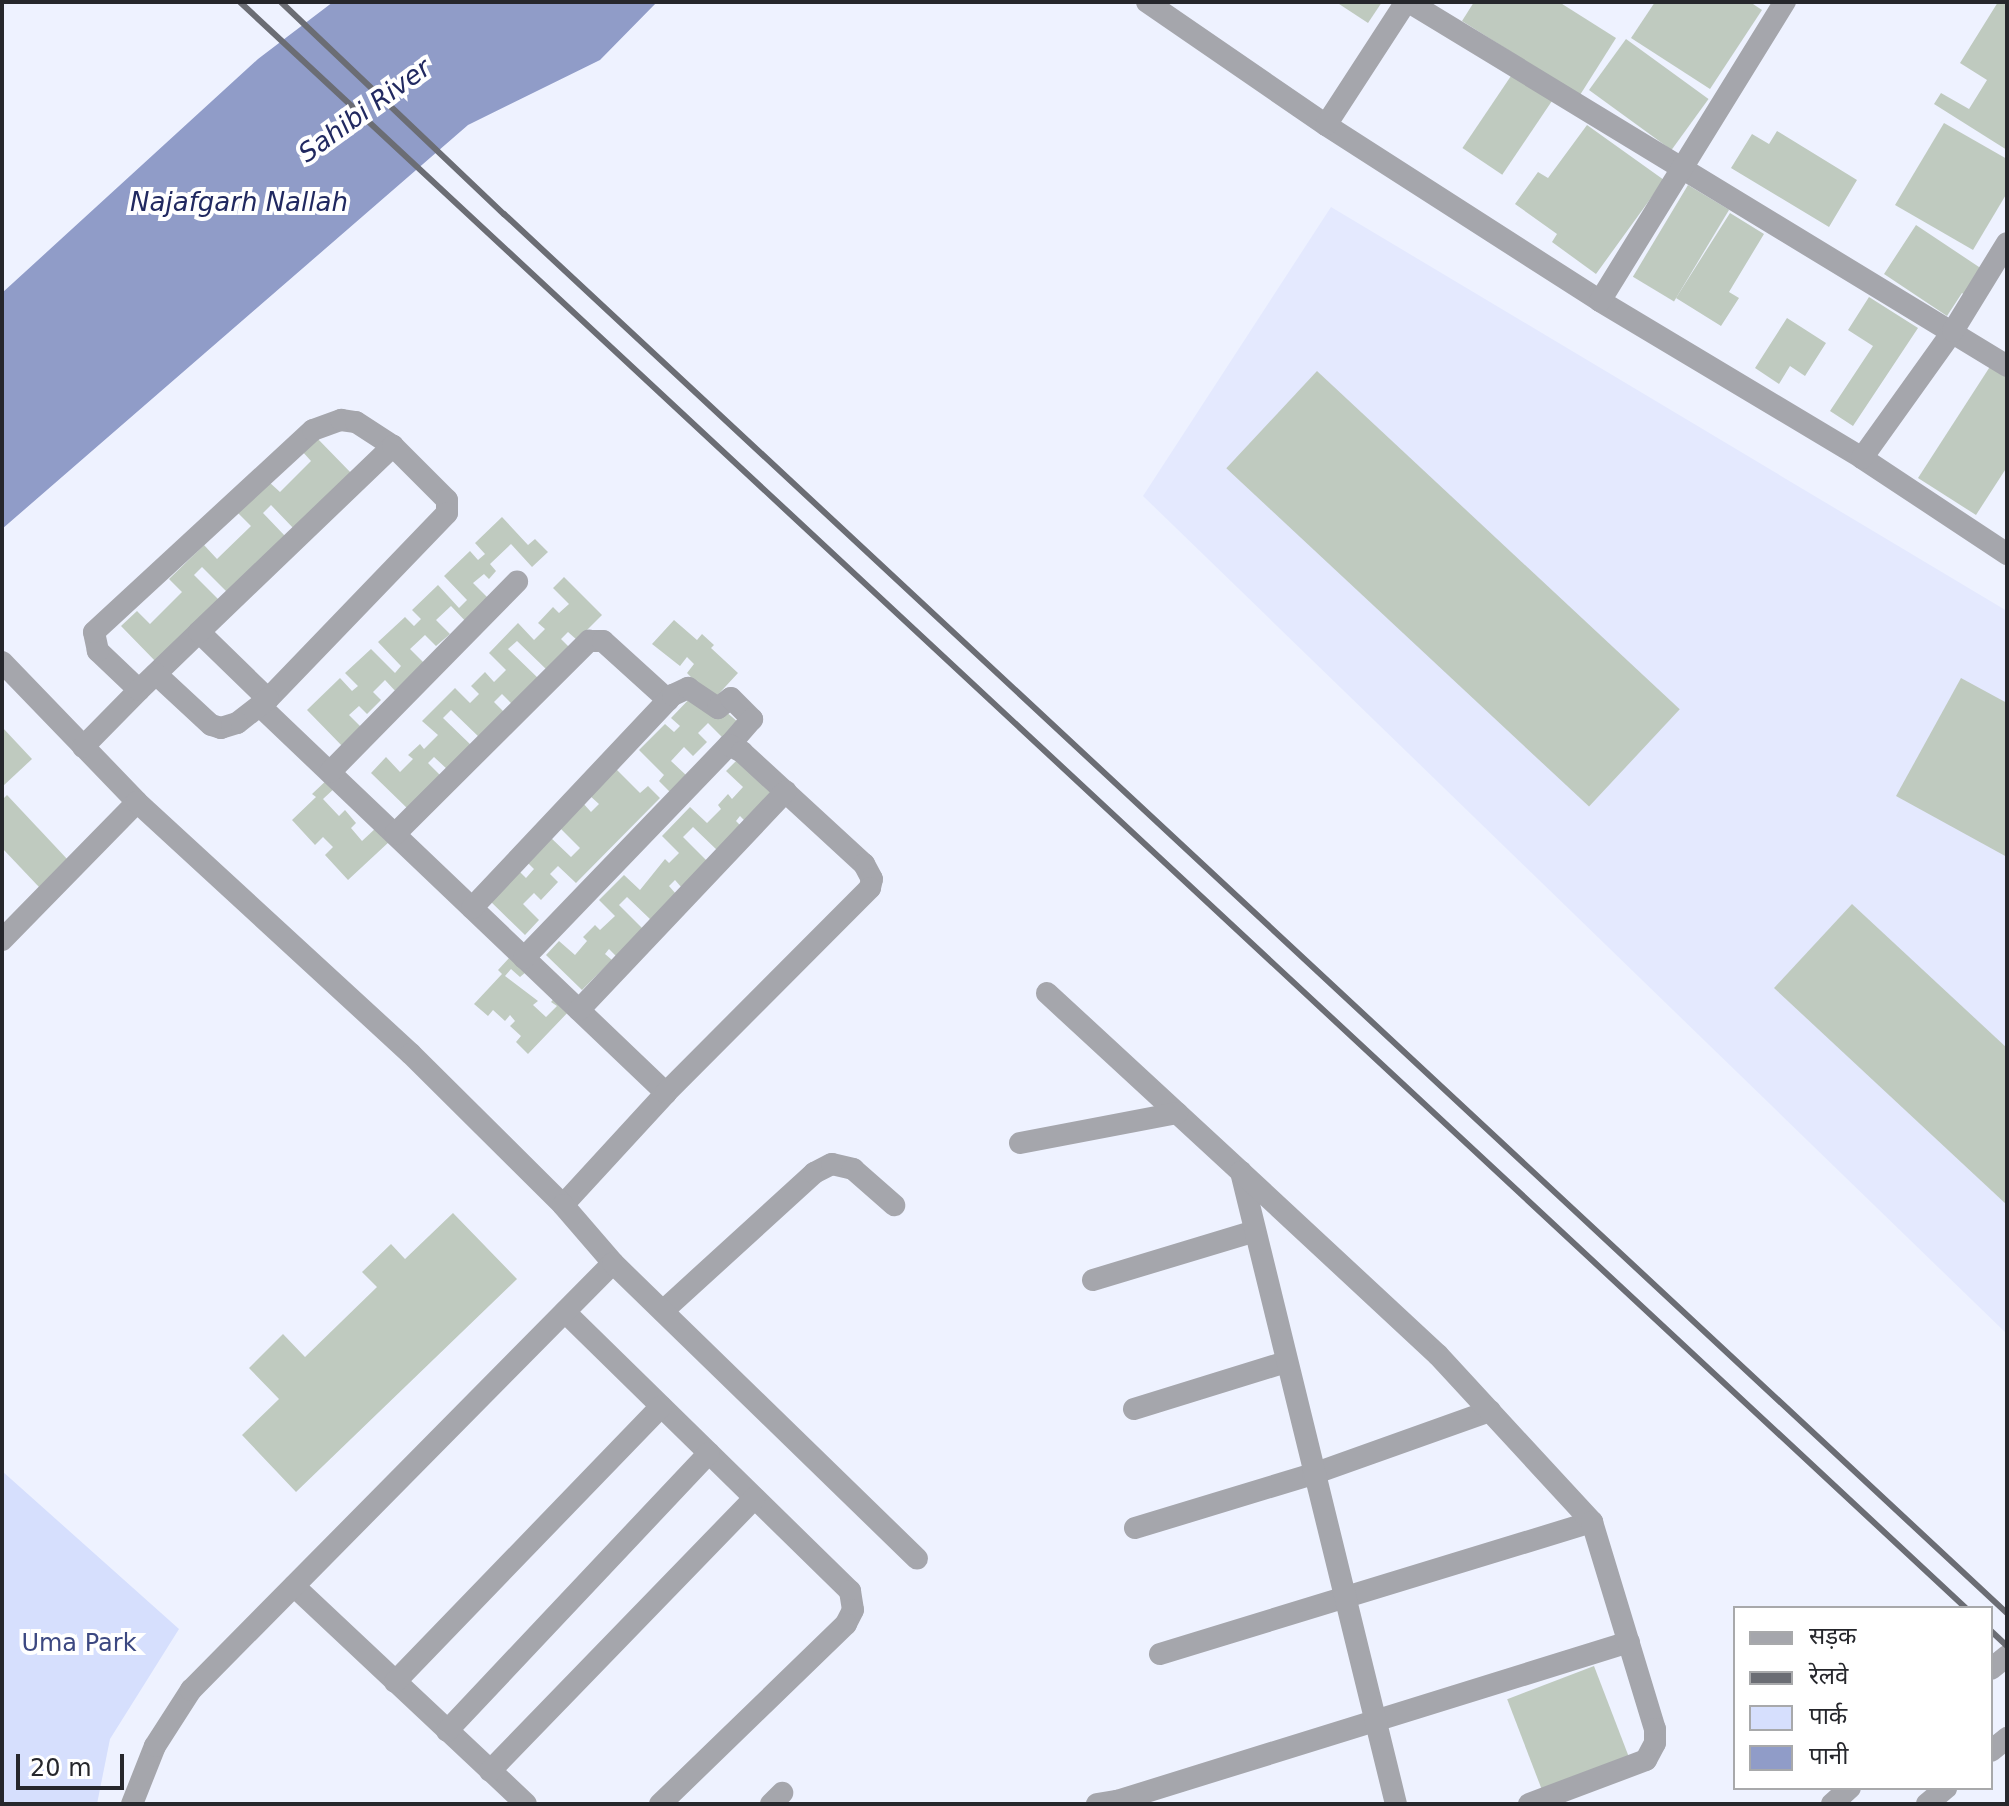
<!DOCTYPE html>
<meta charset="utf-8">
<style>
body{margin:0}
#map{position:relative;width:2009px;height:1806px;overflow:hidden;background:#eef2ff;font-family:"DejaVu Sans","Noto Sans Devanagari",sans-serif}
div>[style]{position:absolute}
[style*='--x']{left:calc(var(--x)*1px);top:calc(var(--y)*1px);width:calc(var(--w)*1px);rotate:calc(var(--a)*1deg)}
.built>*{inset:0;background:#e4e9fe}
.green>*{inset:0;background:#d6dffd}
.water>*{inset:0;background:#909cc8}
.building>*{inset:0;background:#bfcabf;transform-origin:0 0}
.minor>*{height:22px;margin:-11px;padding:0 11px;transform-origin:11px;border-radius:11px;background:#a5a6ac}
.tertiary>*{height:22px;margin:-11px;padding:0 11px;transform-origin:11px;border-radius:11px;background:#a5a6ac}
.rail>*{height:6px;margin:-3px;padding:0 3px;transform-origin:3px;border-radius:3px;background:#6b6d74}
span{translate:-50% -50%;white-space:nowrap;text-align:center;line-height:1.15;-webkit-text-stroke:8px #fff;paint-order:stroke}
.park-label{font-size:24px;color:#3c4881}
.water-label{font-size:26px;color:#212960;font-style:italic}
.frame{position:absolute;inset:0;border:4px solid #26272c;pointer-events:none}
.legend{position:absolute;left:1733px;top:1606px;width:260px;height:184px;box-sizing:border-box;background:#fff;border:2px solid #a8a9ab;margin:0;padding:10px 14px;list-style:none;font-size:24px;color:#26272c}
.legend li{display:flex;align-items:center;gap:16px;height:40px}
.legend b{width:40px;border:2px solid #a8a9ab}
.scale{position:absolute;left:16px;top:1754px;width:108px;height:36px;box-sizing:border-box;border:4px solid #26272c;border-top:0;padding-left:10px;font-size:24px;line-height:28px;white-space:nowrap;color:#26272c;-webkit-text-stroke:6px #fff;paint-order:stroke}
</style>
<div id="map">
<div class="built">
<div style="clip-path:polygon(1331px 207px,2007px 611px,2007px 1334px,1143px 496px)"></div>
</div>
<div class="green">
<div style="clip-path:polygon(2px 1471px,179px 1629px,110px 1739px,97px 1804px,2px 1804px)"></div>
</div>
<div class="water">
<div style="clip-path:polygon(333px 2px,657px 2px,600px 60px,468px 125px,2px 529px,2px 293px,258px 59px)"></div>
</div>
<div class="building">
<div style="clip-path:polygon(1336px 2px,1382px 2px,1368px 23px)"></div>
<div style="clip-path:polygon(1474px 2px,1559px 2px,1616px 38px,1580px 95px,1462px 21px)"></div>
<div style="clip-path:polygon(1655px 2px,1750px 2px,1762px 10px,1710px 89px,1631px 38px)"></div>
<div style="clip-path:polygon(1998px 2px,2007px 2px,2007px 150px,1934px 104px,1941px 93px,1969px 109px,1987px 80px,1960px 63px)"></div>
<div style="left:1626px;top:39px;width:102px;height:63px;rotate:36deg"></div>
<div style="left:1515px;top:70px;width:48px;height:94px;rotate:34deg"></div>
<div style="clip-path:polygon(1944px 123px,2007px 159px,2007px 193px,1973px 250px,1895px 205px)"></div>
<div style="clip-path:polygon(1587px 125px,1664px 180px,1596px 274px,1552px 242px,1557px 234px,1515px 204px,1538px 172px,1548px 178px)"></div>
<div style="clip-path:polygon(1777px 131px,1857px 180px,1829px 227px,1731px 168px,1752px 134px,1769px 144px)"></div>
<div style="left:1688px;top:185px;width:48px;height:107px;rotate:31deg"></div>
<div style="clip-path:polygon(1730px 213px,1764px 234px,1729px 292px,1739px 298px,1721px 326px,1676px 298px)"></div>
<div style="clip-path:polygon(1916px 225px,1988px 273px,1970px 299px,1962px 293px,1947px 316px,1884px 274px)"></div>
<div style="clip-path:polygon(1869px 297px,1918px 328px,1853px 426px,1830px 411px,1873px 346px,1848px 330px)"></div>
<div style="clip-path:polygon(1787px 318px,1826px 343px,1805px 376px,1790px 366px,1779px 384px,1755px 368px)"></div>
<div style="clip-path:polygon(1991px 365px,2007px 376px,2007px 467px,1976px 515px,1918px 478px)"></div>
<div style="left:1317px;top:371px;width:496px;height:133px;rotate:43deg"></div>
<div style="clip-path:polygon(315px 436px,353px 475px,296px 531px,271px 505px,263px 513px,285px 536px,227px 592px,202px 567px,194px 575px,222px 603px,159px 665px,121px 626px,137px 611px,150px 624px,182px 592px,169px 579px,204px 545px,217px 559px,251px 526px,237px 512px,269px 482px,280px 492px,311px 461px,301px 450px)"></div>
<div style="clip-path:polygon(502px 517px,528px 545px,535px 539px,548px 552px,532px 567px,511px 544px,490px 564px,496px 571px,489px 579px,484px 574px,473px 583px,493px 603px,470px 626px,451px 606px,436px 620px,450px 634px,436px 646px,425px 635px,410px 649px,427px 666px,398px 694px,385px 680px,373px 692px,381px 700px,367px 714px,359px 706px,349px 715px,365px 731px,345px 749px,307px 710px,340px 678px,352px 691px,358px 686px,345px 673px,371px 649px,395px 673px,401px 666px,378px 642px,405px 617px,414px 626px,421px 619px,412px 610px,438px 585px,459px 608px,467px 600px,444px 576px,470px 551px,478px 560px,485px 554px,475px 543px)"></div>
<div style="clip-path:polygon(564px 577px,602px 615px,577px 640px,568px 632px,561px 639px,569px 647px,547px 670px,517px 641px,508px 649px,539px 679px,513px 705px,502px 694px,494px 702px,505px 713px,480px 738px,451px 710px,443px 718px,472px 746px,448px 770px,434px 757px,428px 763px,442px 777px,409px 810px,371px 773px,386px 757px,400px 772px,413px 759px,408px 755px,420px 744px,424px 749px,438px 735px,422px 721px,455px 688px,470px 703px,479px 694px,471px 686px,485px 672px,494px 682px,506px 670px,489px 653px,518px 623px,534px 640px,545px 629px,538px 623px,553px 607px,559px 613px,569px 604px,553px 588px)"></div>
<div style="clip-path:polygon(674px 620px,697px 640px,702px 634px,714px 645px,711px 648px,738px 673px,713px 700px,687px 673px,694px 664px,687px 657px,680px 666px,652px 644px)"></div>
<div style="clip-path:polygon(1961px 678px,2007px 703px,2007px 857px,1896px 796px)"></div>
<div style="clip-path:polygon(695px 693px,724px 710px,739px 723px,723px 738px,708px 723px,698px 733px,707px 742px,693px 756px,684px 747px,671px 761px,687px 776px,671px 793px,659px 781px,664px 775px,639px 750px,665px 724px,674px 732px,680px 726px,671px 718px)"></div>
<div style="clip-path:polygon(2px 727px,32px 759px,2px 787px)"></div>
<div style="clip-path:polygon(739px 758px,775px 793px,746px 822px,740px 816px,736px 821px,742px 827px,718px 851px,693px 827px,683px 837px,708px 862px,682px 888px,675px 880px,669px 886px,676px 894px,651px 920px,627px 897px,619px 905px,643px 929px,616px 956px,609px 949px,605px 954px,612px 960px,582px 990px,546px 955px,559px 941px,575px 955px,587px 941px,583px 937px,595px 925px,600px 930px,615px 916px,599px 900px,624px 875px,640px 890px,665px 859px,669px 863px,679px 853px,662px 836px,690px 807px,707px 823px,721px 809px,718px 805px,728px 794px,732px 799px,743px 787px,726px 771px)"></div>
<div style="clip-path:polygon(616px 769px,640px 793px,648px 786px,660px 798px,576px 883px,558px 866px,550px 874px,558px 882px,541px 900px,534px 893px,523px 904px,539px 920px,525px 935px,487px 898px,516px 868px,526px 878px,534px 869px,525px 860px,549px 836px,571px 857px,580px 848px,558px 826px,582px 802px,591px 812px,599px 804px,589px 795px)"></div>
<div style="clip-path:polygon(330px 777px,337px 786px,323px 799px,339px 816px,345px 810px,356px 823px,351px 828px,362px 841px,377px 827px,390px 841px,348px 880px,325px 855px,333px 847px,323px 837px,315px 845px,292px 820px,316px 797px,312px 794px)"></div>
<div style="clip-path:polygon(7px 795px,68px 860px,39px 887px,2px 848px,2px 800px)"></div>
<div style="clip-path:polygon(1852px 904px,2007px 1048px,2007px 1205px,1774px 988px)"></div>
<div style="clip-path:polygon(510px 957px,526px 972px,520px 977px,511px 969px,505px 976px,538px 1001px,533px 1005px,546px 1017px,557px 1006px,551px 1002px,558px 994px,572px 1008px,528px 1054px,516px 1042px,521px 1036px,510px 1026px,515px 1021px,510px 1015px,505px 1021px,493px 1010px,488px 1016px,474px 1004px,502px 974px,498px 970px)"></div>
<div style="clip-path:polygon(453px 1213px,517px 1279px,296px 1492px,242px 1435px,279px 1399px,249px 1368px,283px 1334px,305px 1357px,377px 1287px,362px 1272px,391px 1244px,405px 1259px)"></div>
<div style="left:1594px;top:1666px;width:99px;height:93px;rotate:69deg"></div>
</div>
<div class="minor">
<div style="--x:1147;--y:2;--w:217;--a:34.5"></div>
<div style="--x:1326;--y:125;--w:326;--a:32.7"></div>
<div style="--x:1600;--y:301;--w:305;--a:30.9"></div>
<div style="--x:1862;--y:458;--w:174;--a:33.5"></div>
<div style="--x:1409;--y:2;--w:700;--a:31.33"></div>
<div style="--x:1326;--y:125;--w:147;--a:-57"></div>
<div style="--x:1600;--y:301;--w:352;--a:-58.3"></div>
<div style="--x:1862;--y:458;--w:156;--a:-54.4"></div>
<div style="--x:1953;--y:331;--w:103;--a:-58.5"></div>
<div style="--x:199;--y:632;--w:96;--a:44.2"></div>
<div style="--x:2;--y:662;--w:194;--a:46"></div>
<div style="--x:139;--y:690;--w:57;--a:-136.4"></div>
<div style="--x:98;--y:651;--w:19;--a:-102"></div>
<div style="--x:94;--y:632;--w:298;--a:-42.7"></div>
<div style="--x:313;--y:430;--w:30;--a:-20"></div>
<div style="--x:341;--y:420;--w:15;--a:8"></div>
<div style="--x:356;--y:422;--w:44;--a:33"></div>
<div style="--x:260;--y:706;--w:561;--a:43.63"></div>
<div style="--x:666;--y:1093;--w:152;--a:132.6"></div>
<div style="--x:83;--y:747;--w:80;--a:-45.5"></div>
<div style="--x:139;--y:690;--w:83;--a:-44"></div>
<div style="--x:199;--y:632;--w:269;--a:-43.8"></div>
<div style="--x:393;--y:446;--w:76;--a:45"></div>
<div style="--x:447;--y:500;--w:13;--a:90"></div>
<div style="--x:447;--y:513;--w:258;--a:133.9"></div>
<div style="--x:268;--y:699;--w:39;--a:142"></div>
<div style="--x:237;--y:723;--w:17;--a:163"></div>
<div style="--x:221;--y:728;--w:10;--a:-163"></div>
<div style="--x:211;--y:725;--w:75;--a:-137.2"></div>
<div style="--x:330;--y:772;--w:267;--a:-45.5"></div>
<div style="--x:395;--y:834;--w:274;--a:-44.9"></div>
<div style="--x:589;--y:641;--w:14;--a:0"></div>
<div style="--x:603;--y:641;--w:88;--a:42.2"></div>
<div style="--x:472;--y:908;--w:293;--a:-46.7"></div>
<div style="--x:673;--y:695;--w:17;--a:-25"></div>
<div style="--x:688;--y:688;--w:36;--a:34"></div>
<div style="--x:718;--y:708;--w:16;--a:-38"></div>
<div style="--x:731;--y:698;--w:30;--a:45"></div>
<div style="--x:752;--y:719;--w:35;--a:131"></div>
<div style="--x:2;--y:940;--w:193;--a:-45.6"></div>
<div style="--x:137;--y:802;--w:372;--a:42.6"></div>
<div style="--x:411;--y:1054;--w:214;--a:44.8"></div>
<div style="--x:563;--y:1205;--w:77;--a:49.2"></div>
<div style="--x:524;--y:958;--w:296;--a:-46.1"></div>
<div style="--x:729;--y:745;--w:15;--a:28"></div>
<div style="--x:742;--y:752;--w:166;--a:42.6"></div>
<div style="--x:864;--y:864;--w:17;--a:62"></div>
<div style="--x:872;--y:879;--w:9;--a:103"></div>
<div style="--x:870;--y:888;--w:289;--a:134.9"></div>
<div style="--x:1047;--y:993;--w:264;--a:42.7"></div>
<div style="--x:579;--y:1010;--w:301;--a:-46.6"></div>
<div style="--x:1020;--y:1143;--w:160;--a:-10.8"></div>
<div style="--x:1093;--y:1280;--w:169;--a:-16.8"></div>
<div style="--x:663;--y:1311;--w:205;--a:-42.4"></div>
<div style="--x:814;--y:1173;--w:20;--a:-27"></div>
<div style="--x:832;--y:1164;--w:22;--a:13"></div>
<div style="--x:853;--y:1169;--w:55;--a:41.3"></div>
<div style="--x:565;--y:1312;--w:399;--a:44.4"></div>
<div style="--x:850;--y:1591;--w:19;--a:81"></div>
<div style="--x:853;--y:1610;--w:16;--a:117"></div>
<div style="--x:846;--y:1624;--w:259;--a:135.9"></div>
<div style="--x:1134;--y:1409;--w:159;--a:-17.2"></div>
<div style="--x:1135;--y:1528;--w:186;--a:-16.9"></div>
<div style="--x:1313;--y:1474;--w:188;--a:-19.6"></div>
<div style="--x:294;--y:1586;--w:318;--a:43.2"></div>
<div style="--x:1160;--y:1654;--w:452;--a:-17"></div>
<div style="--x:395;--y:1682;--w:383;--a:-46"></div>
<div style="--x:447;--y:1731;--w:382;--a:-46.7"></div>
<div style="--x:490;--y:1771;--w:380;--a:-45.9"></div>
<div style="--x:132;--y:1804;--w:62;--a:-68.4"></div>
<div style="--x:155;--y:1746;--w:67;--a:-57.3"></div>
<div style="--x:191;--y:1690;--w:600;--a:-45.34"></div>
<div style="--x:613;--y:1263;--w:424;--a:44.2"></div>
<div style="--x:771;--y:1804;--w:16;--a:-45"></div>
<div style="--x:1097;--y:1804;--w:20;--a:-9"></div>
<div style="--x:1117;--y:1801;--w:536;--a:-17.25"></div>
<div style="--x:1396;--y:1804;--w:651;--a:-103.78"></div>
<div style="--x:1241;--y:1172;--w:269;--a:42.9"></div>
<div style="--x:1438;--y:1355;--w:227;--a:47.3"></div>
<div style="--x:1592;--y:1522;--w:216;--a:73.1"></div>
<div style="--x:1655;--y:1729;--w:14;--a:90"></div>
<div style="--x:1655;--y:1743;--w:19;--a:118"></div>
<div style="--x:1646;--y:1760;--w:125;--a:159.4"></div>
</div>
<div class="tertiary">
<div style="--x:1991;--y:1669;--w:21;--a:-39"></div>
<div style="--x:1991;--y:1751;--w:21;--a:-39"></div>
<div style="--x:1832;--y:1804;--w:24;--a:-42"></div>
<div style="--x:1927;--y:1804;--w:25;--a:-40"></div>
</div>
<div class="rail">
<div style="--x:240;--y:2;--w:2358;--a:42.94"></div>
<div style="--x:281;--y:2;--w:308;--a:43.6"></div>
<div style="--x:504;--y:214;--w:2053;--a:42.95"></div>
<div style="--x:1991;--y:1631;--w:22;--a:43"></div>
</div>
<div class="park-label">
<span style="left:79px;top:1644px">Uma Park</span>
</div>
<div class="water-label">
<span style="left:365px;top:111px;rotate:-36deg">Sahibi River</span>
<span style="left:239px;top:203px">Najafgarh Nallah</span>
</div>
<div class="frame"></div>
<ul class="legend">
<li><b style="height:10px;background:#a5a6ac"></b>सड़क</li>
<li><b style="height:10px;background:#6b6d74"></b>रेलवे</li>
<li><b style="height:22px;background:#d6dffd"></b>पार्क</li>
<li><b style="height:22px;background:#909cc8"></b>पानी</li>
</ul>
<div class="scale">20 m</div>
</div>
